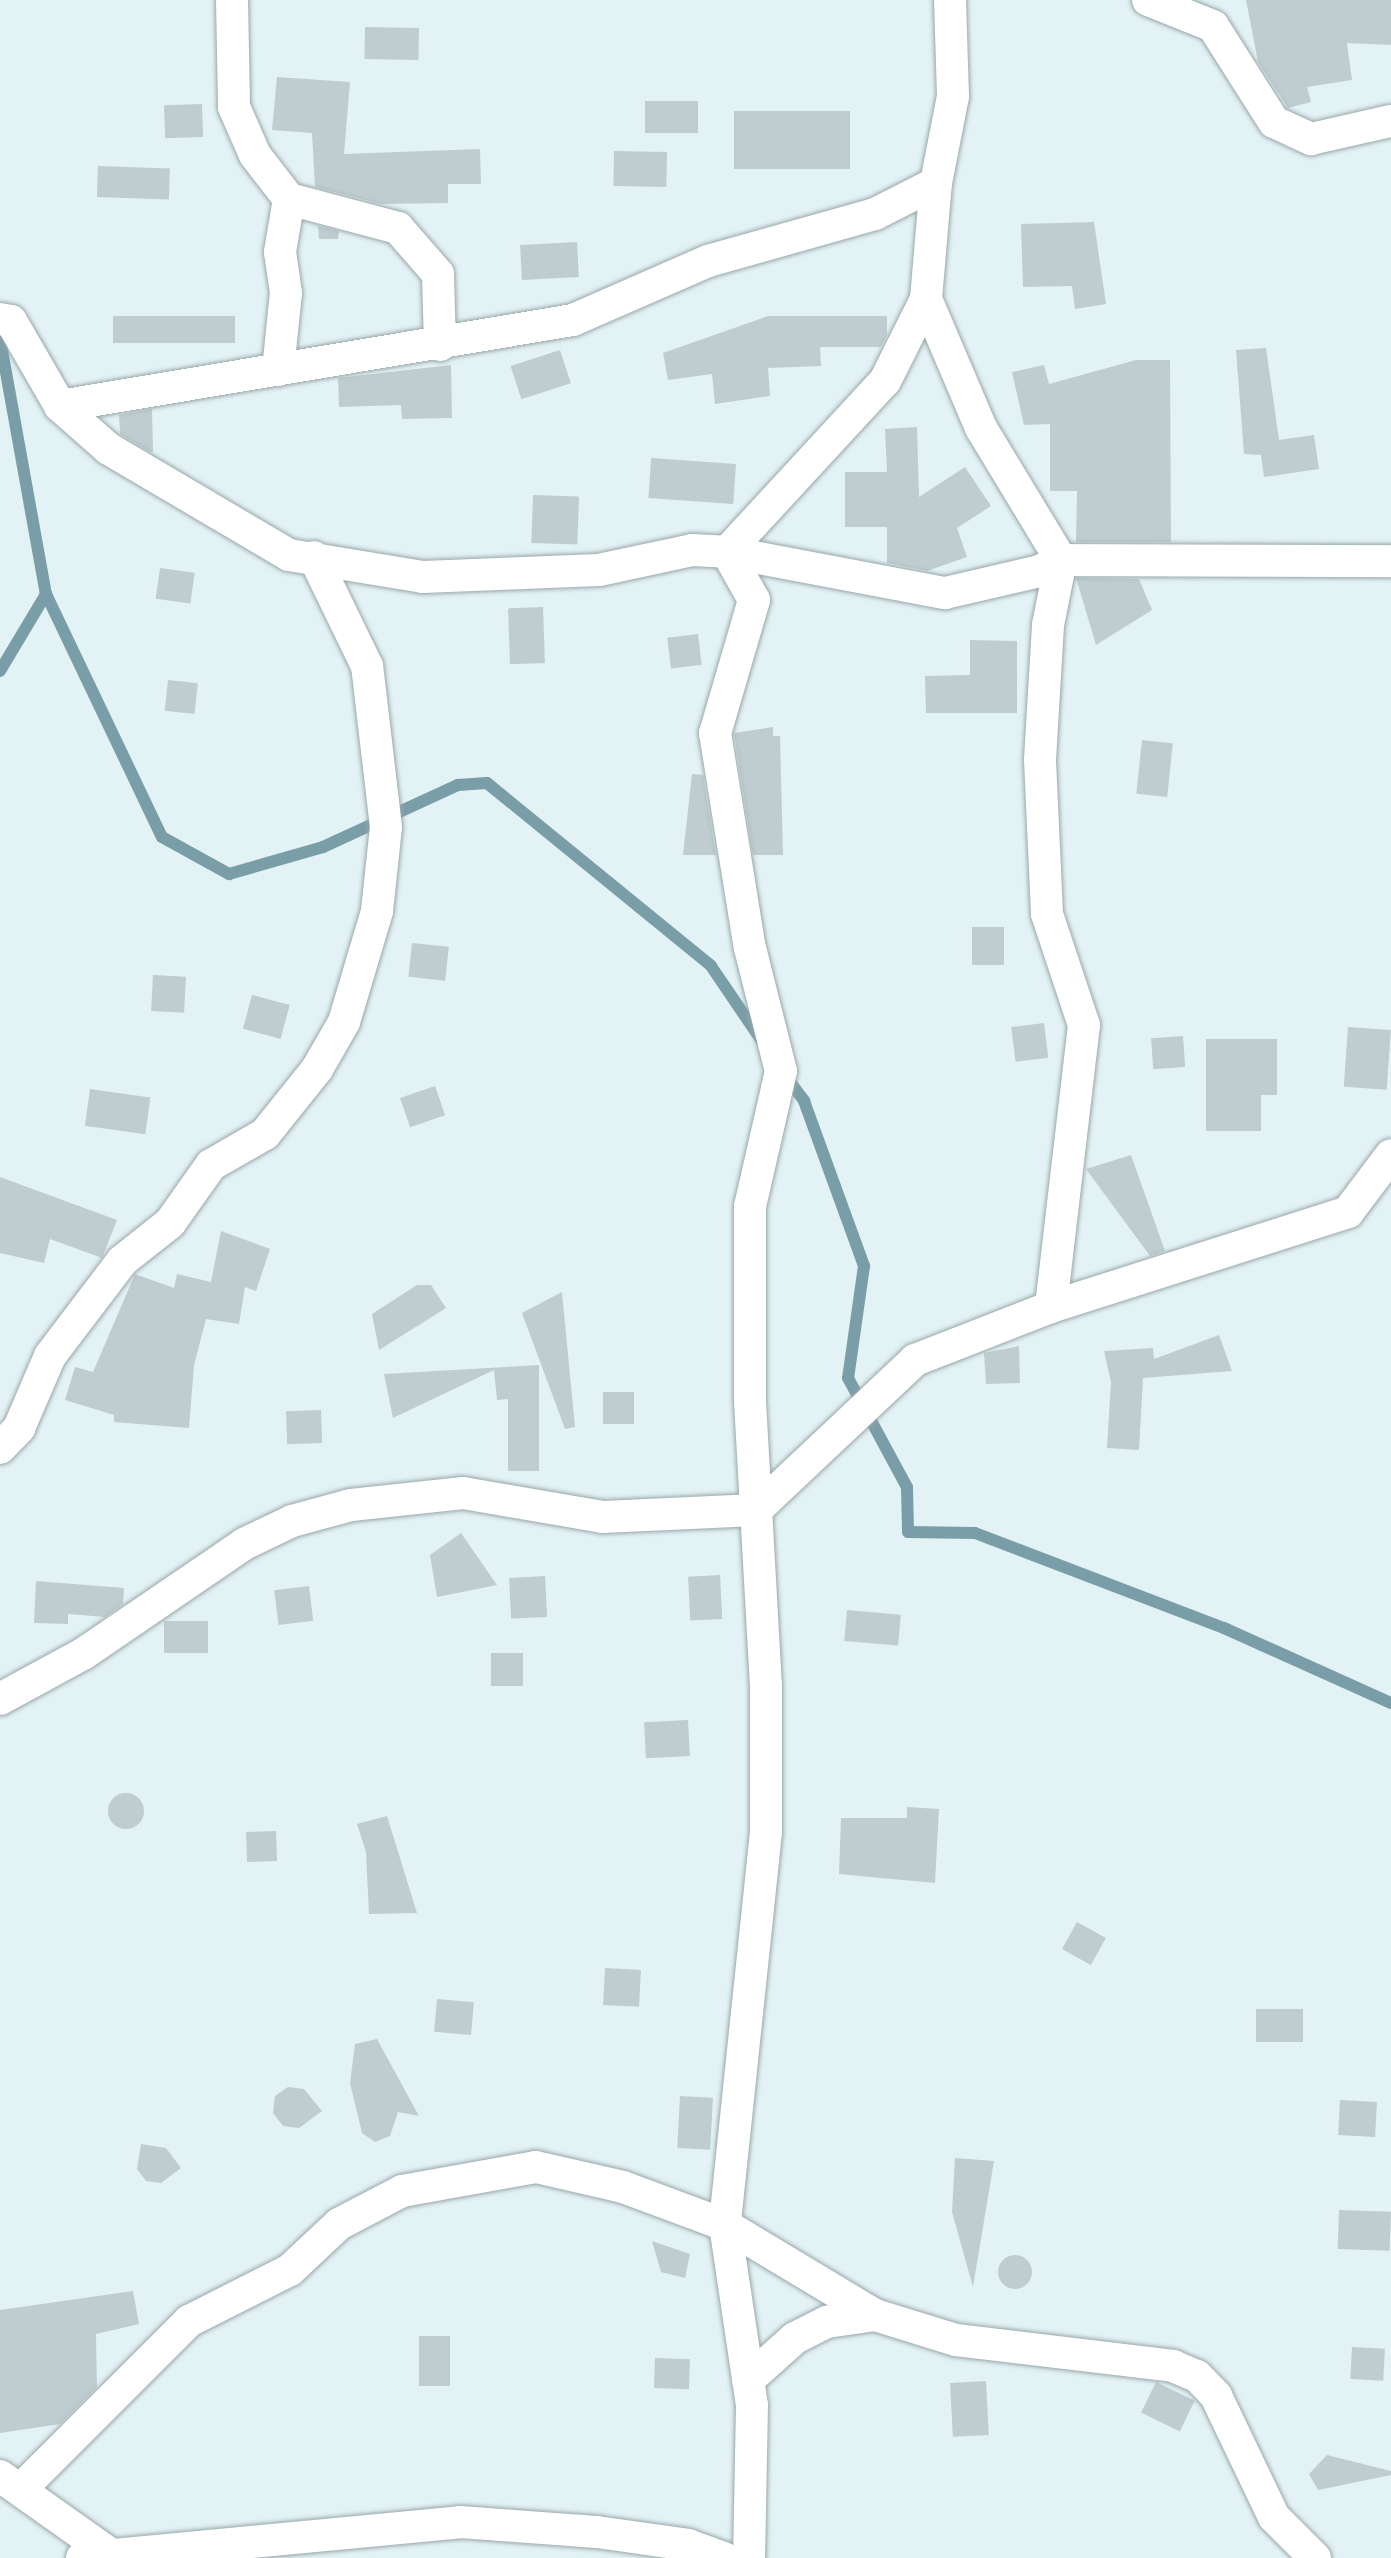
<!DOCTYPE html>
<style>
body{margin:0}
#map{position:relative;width:1391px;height:2558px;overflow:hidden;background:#e3f2f5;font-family:"DejaVu Sans",sans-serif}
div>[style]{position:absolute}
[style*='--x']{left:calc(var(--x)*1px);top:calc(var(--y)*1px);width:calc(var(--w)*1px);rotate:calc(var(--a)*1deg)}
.stream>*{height:12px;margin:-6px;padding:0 6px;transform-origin:6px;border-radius:6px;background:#7a9ea7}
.building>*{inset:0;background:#bfcdd0;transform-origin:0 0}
.round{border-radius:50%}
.roads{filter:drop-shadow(0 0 2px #99a7aa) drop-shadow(0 0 2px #99a7aa)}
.street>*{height:32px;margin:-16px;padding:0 16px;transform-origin:16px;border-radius:16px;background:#fff}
span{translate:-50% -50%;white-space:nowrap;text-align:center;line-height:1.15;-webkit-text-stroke:6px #fff;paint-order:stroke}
</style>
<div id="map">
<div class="stream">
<div style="--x:0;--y:339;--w:259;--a:79.8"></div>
<div style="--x:46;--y:594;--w:269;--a:64.5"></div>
<div style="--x:162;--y:837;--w:77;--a:28.9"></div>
<div style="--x:229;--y:874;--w:98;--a:-16"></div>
<div style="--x:323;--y:847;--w:149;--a:-24.7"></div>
<div style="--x:458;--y:785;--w:29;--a:-4"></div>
<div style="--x:487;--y:783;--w:289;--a:39.2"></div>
<div style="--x:711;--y:966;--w:94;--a:55.8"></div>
<div style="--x:0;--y:671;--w:90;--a:-59.1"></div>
<div style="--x:784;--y:1074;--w:34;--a:53"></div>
<div style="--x:804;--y:1101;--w:176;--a:70"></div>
<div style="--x:864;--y:1266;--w:113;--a:98.1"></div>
<div style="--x:848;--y:1378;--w:124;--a:61.6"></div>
<div style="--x:907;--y:1487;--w:45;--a:88.7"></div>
<div style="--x:908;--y:1532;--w:67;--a:0.9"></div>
<div style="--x:975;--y:1533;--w:267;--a:20.9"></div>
<div style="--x:1224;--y:1628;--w:183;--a:24.2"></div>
</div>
<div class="building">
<div style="clip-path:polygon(1246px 0,1391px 0,1391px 45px,1347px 43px,1352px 80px,1307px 87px,1311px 102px,1288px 108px,1258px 62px)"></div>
<div style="left:365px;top:27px;width:54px;height:32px;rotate:1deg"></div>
<div style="clip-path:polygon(277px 77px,350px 82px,344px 154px,480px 149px,481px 184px,448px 184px,448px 203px,381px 204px,315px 187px,312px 133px,272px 130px)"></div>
<div style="left:645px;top:101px;width:53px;height:32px"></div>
<div style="left:202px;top:104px;width:33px;height:38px;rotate:88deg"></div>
<div style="left:734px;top:111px;width:116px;height:58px"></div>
<div style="left:614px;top:151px;width:53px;height:35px;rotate:1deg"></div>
<div style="left:98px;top:166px;width:72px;height:31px;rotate:2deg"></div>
<div style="clip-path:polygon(1094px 222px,1106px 304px,1075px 309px,1072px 286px,1023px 287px,1021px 224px)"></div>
<div style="clip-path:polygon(318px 226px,339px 231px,338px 239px,319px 239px)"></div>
<div style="left:577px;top:242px;width:35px;height:57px;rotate:87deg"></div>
<div style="left:113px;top:316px;width:122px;height:27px"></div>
<div style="clip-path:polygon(768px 316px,887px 316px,887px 335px,881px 347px,820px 347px,821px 366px,768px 368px,770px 396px,715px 404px,712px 374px,668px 380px,663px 353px)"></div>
<div style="clip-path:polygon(1266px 348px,1279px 440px,1314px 435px,1319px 469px,1264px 477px,1261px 455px,1244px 454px,1236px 350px)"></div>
<div style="left:560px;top:350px;width:35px;height:52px;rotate:72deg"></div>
<div style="clip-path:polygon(1136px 360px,1170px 360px,1171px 542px,1076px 542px,1077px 491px,1050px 491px,1050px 424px,1024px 425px,1012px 372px,1044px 365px,1049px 384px)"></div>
<div style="clip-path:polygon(451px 365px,452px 418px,402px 419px,401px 405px,339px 407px,338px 378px)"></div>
<div style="clip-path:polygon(152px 409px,153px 452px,150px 452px,120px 434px,119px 415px)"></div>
<div style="clip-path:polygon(917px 427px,919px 497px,965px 467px,991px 506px,957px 528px,967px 557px,927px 571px,887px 563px,887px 527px,845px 527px,845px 472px,887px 472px,885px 429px)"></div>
<div style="left:736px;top:464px;width:40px;height:85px;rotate:94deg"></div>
<div style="left:533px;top:495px;width:46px;height:48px;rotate:2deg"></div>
<div style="left:160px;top:568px;width:35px;height:31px;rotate:8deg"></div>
<div style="clip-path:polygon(1076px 578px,1139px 579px,1152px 610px,1096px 645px)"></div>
<div style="left:543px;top:607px;width:56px;height:35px;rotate:88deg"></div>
<div style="left:698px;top:634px;width:31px;height:31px;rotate:83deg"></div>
<div style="clip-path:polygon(970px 640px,1017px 641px,1017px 713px,926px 713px,925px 676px,970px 675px)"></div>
<div style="left:168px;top:680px;width:30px;height:31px;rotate:6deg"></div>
<div style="clip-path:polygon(773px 727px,773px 736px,780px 736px,783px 855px,753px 855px,734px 733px)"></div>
<div style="left:1142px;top:740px;width:31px;height:54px;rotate:6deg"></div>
<div style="clip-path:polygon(692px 774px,703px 775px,716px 855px,683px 855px)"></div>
<div style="left:972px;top:927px;width:32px;height:38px"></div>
<div style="left:412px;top:943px;width:37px;height:34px;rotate:6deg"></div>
<div style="left:153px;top:975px;width:33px;height:36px;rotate:3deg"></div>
<div style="left:252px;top:995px;width:39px;height:35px;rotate:15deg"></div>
<div style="left:1044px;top:1023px;width:35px;height:33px;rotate:83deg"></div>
<div style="left:1348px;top:1027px;width:43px;height:60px;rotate:4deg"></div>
<div style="left:1183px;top:1036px;width:31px;height:32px;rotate:86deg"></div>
<div style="clip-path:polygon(1206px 1039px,1277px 1039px,1277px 1095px,1261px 1095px,1261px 1131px,1206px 1131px)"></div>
<div style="left:435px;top:1086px;width:31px;height:37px;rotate:71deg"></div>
<div style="left:90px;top:1089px;width:61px;height:37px;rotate:8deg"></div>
<div style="clip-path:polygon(1131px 1155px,1165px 1251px,1150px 1256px,1086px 1169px)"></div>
<div style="clip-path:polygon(0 1177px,117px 1220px,102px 1258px,50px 1239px,44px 1263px,0 1253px)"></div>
<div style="clip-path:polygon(221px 1231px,270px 1249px,256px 1291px,245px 1287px,239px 1324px,206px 1319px,194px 1365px,189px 1428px,114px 1422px,114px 1415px,65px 1400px,75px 1367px,93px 1372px,135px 1274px,174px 1288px,177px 1274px,211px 1282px)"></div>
<div style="clip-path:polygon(417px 1285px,431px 1285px,446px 1308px,379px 1350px,372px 1314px)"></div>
<div style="clip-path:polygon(562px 1292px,575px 1427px,565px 1429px,522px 1313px)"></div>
<div style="clip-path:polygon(1219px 1335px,1232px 1371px,1143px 1378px,1139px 1450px,1107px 1448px,1111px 1382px,1104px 1351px,1153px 1348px,1154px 1359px)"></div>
<div style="clip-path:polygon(1019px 1346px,1020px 1383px,986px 1384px,984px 1353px)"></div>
<div style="clip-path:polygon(539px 1365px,539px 1471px,508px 1471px,508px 1399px,497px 1400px,494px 1370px,393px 1418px,384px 1374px)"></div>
<div style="left:603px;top:1392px;width:31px;height:32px"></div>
<div style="left:321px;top:1410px;width:33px;height:35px;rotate:88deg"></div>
<div style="clip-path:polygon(461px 1533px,497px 1585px,437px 1597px,430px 1555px)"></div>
<div style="left:720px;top:1575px;width:44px;height:32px;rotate:87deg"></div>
<div style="left:545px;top:1576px;width:41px;height:36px;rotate:87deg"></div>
<div style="clip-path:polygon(36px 1581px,124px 1588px,123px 1604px,105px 1617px,68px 1614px,68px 1624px,34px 1623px)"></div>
<div style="left:309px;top:1586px;width:35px;height:35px;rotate:83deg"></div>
<div style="left:847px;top:1610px;width:54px;height:31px;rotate:5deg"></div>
<div style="left:164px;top:1621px;width:44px;height:32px"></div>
<div style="left:491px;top:1653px;width:32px;height:33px"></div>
<div style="left:688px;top:1720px;width:36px;height:44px;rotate:87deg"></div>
<div class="round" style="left:108px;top:1793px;width:36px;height:36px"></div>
<div style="clip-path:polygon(907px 1807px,939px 1809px,935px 1883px,839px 1874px,841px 1818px,907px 1818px)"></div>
<div style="clip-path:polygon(387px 1816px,417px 1913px,369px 1914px,366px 1852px,357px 1824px)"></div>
<div style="left:276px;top:1831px;width:30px;height:30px;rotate:88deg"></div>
<div style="left:1077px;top:1922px;width:33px;height:31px;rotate:29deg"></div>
<div style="left:605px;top:1968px;width:36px;height:37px;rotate:3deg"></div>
<div style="left:437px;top:1999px;width:37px;height:33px;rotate:5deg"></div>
<div style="left:1303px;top:2009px;width:33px;height:47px;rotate:90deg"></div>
<div style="clip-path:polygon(377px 2039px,419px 2116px,398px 2112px,390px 2136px,375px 2142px,362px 2133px,350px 2083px,355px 2044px)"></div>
<div style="clip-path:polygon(288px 2087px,304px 2089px,322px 2111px,299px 2128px,283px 2126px,273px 2113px,275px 2096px)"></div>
<div style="left:680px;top:2096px;width:33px;height:52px;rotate:3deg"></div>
<div style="left:1340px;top:2100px;width:37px;height:35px;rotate:3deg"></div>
<div style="clip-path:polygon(141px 2144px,166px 2148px,181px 2168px,161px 2183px,146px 2181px,137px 2169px)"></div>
<div style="clip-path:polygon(955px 2158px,994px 2161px,973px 2287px,952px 2212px)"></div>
<div style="left:1339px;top:2210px;width:52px;height:39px;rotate:2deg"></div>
<div style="clip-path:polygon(652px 2241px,690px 2254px,685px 2278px,661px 2272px)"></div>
<div class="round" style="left:998px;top:2255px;width:34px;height:34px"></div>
<div style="clip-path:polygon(133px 2291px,139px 2324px,96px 2334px,97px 2387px,60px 2424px,0 2433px,0 2310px)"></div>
<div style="left:419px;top:2336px;width:31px;height:50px"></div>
<div style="left:1352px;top:2347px;width:33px;height:32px;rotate:3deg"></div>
<div style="left:655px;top:2358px;width:35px;height:30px;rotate:2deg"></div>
<div style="left:986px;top:2381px;width:54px;height:36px;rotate:87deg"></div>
<div style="left:1156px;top:2382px;width:43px;height:34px;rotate:26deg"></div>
<div style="clip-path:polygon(1327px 2455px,1391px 2471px,1391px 2475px,1318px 2490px,1309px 2474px)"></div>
</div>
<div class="roads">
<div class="street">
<div style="--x:232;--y:0;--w:107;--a:88.9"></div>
<div style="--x:234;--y:107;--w:52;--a:66.4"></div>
<div style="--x:255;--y:155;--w:56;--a:52.3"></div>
<div style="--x:289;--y:199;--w:113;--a:14.9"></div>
<div style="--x:398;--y:228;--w:61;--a:49"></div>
<div style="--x:438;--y:274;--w:71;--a:88.4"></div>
<div style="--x:1148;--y:0;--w:70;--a:21.8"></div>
<div style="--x:1213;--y:26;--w:114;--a:57.6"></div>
<div style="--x:1274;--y:122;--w:41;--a:24.7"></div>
<div style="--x:1311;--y:139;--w:82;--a:-12.7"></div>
<div style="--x:926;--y:299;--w:140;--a:66.9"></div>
<div style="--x:981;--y:428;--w:154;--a:58.8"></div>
<div style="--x:1061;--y:560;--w:66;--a:101.3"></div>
<div style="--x:1048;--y:625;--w:135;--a:93.4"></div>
<div style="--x:1040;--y:760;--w:154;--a:87.4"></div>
<div style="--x:1047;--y:914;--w:117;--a:71.6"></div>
<div style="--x:1084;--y:1025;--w:284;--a:96.7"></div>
<div style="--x:0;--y:319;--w:11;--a:10"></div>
<div style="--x:11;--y:321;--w:98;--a:60"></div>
<div style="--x:60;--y:406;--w:65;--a:41.3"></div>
<div style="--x:109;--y:449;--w:209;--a:30.5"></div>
<div style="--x:289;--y:555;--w:136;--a:9.3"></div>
<div style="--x:423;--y:577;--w:176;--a:-2.3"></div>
<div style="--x:599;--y:570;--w:95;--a:-12.1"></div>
<div style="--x:692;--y:550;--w:35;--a:3"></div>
<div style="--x:727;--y:552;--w:233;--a:-47.3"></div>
<div style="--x:885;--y:381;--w:92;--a:-63.4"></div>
<div style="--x:926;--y:299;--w:116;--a:-85.1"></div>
<div style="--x:936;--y:183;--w:89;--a:-78.9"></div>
<div style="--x:953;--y:96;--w:96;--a:-91.8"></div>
<div style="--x:278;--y:370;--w:77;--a:-84.1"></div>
<div style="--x:286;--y:293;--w:41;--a:-98.3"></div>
<div style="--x:280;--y:252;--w:54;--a:-80.4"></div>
<div style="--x:60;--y:406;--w:520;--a:-9.52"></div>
<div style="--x:573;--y:320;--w:147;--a:-23.6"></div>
<div style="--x:708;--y:261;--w:173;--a:-15.7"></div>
<div style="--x:875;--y:214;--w:68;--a:-26.9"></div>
<div style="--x:727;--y:552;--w:55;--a:60.6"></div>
<div style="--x:754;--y:600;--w:139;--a:106.3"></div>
<div style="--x:715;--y:733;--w:218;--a:80.8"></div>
<div style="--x:750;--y:948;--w:127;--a:75.9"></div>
<div style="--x:781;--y:1071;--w:139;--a:102.9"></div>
<div style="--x:750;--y:1206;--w:195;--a:90"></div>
<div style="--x:750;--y:1401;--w:284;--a:86.8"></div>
<div style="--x:766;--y:1685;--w:147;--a:90"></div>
<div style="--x:766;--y:1832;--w:395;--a:96"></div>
<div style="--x:725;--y:2225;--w:182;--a:81.5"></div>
<div style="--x:752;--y:2405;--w:153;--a:91.1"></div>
<div style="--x:727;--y:552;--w:222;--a:10.7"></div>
<div style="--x:945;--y:593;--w:98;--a:-13"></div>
<div style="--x:1040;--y:571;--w:24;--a:-28"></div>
<div style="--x:1061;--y:560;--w:330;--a:0.2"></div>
<div style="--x:0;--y:1448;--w:28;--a:-46"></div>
<div style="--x:19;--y:1428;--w:78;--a:-66.7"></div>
<div style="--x:50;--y:1356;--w:119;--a:-52.8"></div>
<div style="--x:122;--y:1261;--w:61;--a:-38.4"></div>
<div style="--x:170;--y:1223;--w:71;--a:-54.7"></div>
<div style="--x:211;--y:1165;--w:62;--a:-29.9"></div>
<div style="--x:265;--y:1134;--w:83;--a:-51.3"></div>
<div style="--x:317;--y:1069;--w:54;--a:-60.1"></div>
<div style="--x:344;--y:1022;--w:116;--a:-73.4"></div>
<div style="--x:377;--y:911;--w:84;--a:-83.9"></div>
<div style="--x:386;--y:827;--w:162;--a:-96.7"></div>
<div style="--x:367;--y:666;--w:121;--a:-115.9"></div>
<div style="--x:0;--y:1699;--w:94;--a:-28.5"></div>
<div style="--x:83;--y:1654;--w:195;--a:-34.3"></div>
<div style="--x:244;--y:1544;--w:53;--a:-25.6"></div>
<div style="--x:292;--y:1521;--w:61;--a:-15.2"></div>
<div style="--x:351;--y:1505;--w:113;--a:-6.1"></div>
<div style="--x:463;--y:1493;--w:142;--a:9.7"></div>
<div style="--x:603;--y:1517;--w:153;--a:-2.6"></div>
<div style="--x:756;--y:1510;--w:219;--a:-43.3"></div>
<div style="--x:915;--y:1360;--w:146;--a:-21.3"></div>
<div style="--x:1051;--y:1307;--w:312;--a:-17.7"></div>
<div style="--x:1348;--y:1212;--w:71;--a:-53"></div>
<div style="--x:748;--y:2380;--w:63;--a:-41.8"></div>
<div style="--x:795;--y:2338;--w:36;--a:-27"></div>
<div style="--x:827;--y:2322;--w:49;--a:-8.3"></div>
<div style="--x:0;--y:2476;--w:135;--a:35.3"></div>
<div style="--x:21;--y:2489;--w:238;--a:-45"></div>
<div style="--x:189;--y:2321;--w:113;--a:-26.8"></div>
<div style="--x:290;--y:2270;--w:67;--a:-43.2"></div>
<div style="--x:339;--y:2224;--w:71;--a:-27.6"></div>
<div style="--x:402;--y:2191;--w:136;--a:-10.2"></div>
<div style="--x:536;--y:2167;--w:89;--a:12.9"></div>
<div style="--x:623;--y:2187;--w:109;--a:20.4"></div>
<div style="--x:725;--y:2225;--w:175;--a:31"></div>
<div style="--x:875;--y:2315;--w:85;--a:17.2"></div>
<div style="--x:956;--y:2340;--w:219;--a:6.8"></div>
<div style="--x:1173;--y:2366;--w:26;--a:23"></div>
<div style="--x:1197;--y:2376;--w:28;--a:46"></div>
<div style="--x:1216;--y:2396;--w:134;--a:64.4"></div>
<div style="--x:1274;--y:2517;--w:58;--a:45"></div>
<div style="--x:82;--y:2558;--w:380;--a:-5.4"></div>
<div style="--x:460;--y:2522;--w:137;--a:4.2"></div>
<div style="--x:597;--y:2532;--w:92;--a:8.1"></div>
<div style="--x:688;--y:2545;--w:38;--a:20"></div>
</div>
</div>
</div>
